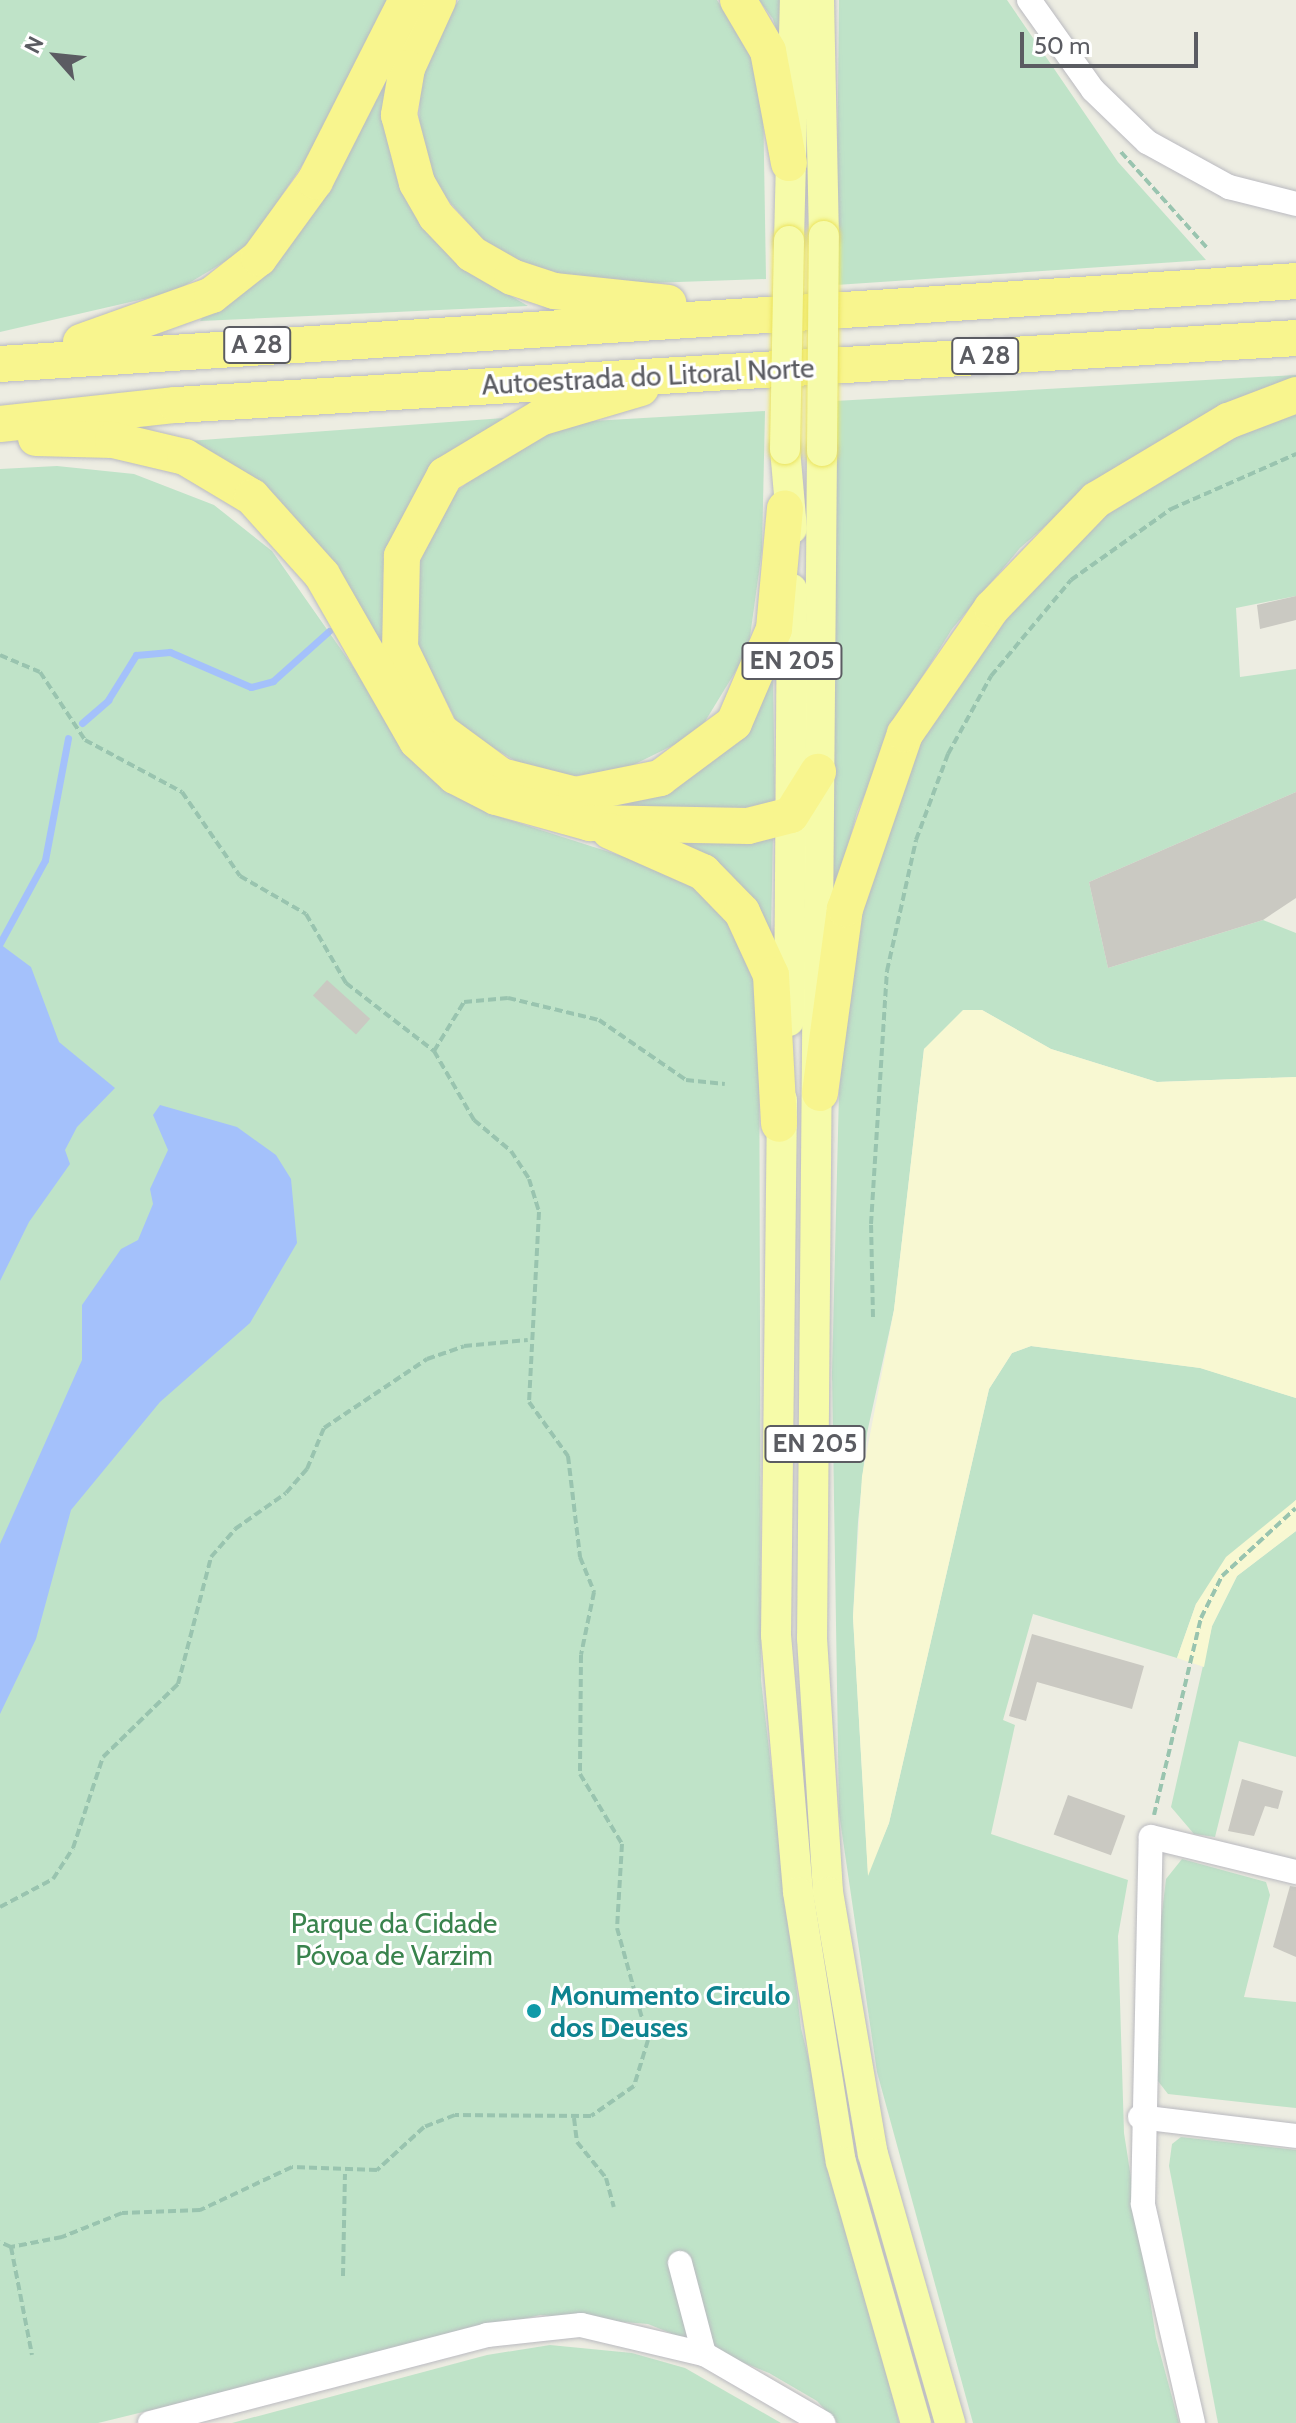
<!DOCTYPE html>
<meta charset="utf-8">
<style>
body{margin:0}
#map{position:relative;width:1296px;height:2423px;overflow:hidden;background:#edede2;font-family:Cabin,sans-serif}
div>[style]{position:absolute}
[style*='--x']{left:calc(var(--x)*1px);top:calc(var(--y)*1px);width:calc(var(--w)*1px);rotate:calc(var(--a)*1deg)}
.green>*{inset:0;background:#bfe3c8}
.sand>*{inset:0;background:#f8f8d2}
.water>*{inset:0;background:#a4c1fb}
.stream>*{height:7px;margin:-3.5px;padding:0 3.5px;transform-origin:3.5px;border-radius:3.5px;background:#a4c1fb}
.building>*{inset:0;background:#cac9c2;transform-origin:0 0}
.path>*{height:4px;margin-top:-2px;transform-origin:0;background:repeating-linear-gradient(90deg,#99c4af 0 8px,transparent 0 12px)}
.roads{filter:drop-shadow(0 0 2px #babac0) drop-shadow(0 0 2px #babac0)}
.minor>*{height:24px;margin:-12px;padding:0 12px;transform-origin:12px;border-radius:12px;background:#fff}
.major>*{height:30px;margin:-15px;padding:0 15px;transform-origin:15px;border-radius:15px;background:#f6fba9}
.highway>*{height:36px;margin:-18px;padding:0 18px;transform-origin:18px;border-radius:18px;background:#f8f58e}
.bridges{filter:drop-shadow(0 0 2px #ebe35d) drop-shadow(0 0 2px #ebe35d)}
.major-bridge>*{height:30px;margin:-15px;padding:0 15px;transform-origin:15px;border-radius:15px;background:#f6fba9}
.dots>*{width:22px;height:22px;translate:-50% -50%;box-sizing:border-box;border:4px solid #fff;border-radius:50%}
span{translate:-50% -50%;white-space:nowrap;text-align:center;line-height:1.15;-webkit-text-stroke:6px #fff;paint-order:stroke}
.shield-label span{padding:2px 6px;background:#fff;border:2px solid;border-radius:6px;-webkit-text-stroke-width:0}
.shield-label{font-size:26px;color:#5b5c62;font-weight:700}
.street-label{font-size:28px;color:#5b5c62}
.park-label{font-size:28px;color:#39834d}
.culture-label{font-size:28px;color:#0d838f;font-weight:700}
.left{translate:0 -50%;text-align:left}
.north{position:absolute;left:16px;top:16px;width:80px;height:80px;-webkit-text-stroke:6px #fff;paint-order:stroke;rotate:297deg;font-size:22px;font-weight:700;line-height:32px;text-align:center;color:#5b5c62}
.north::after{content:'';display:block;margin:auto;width:28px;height:36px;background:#5b5c62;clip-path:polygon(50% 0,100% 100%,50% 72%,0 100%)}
.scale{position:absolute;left:1020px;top:32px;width:178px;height:36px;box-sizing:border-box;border:4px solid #5b5c62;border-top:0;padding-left:10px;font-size:24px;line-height:28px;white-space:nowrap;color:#5b5c62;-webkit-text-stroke:6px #fff;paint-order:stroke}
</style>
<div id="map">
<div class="green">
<div style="clip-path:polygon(0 0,391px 0,319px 140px,246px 249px,174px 292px,0 332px)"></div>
<div style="clip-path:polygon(459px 0,717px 0,751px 53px,763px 97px,766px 279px,592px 285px,547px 276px,490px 248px,434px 184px,419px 132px,420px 87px,435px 35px)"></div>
<div style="clip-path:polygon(759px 0,782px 0,780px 41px,773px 19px)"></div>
<div style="clip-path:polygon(839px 0,1007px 0,1118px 162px,1206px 260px,836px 285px)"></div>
<div style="clip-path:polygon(400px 44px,424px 226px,468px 271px,528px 306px,200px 321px)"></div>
<div style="clip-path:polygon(1296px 375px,1296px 381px,1098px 480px,1020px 548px,952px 629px,907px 701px,857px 812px,829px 917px,835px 401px)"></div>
<div style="clip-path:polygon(1296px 409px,1296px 596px,1236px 608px,1240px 677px,1296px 669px,1296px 792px,1089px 882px,1108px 968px,1263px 920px,1296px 933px,1296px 1077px,1157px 1082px,1051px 1049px,982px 1010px,924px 1049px,894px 1310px,867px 1433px,858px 1522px,853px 1617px,868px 1873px,889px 1823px,989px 1389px,1012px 1353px,1031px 1346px,1201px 1368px,1296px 1398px,1296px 1500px,1196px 1604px,1177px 1658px,1033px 1614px,1003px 1720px,1015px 1725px,991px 1834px,1128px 1880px,1118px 1936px,1124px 2133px,1156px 2338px,1179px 2423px,973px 2423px,877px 2072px,839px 1813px,832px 1372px,839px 1093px,855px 926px,924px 727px,970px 655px,1077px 534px,1200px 448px)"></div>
<div style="clip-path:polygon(765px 411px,762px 550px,748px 651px,698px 733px,625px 769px,574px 776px,522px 765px,459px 727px,415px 639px,415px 570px,450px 497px,518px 441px,592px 421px)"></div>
<div style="clip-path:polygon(504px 418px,425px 479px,392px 539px,383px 575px,386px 651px,421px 723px,458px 763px,504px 788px,557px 803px,625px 805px,684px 781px,718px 753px,773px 676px,775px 802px,763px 811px,735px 819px,568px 808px,480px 781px,456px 765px,418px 724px,319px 552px,254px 487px,175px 442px)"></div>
<div style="clip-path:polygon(57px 466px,134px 474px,214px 505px,272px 551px,427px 772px,494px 815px,684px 876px,732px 924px,759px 977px,761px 1680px,801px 2028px,899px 2423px,837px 2423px,817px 2401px,769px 2373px,648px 2324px,540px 2315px,98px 2423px,0 2423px,0 469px)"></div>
<div style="clip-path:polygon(773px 834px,771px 934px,674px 844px,677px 836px)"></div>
<div style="clip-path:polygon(1296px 1531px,1296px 1757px,1239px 1741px,1215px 1837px,1194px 1834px,1171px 1807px,1212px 1626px,1237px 1576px)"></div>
<div style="clip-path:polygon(1182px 1859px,1266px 1882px,1270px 1895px,1244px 1997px,1296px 2002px,1296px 2108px,1168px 2094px,1154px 2076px,1153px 1988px,1166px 1879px)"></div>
<div style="clip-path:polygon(1181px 2137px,1296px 2150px,1296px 2423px,1218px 2423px,1169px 2166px,1172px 2144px)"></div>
<div style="clip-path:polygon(550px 2345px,632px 2353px,685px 2368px,781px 2423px,232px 2423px,487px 2355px)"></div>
</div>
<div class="sand">
<div style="clip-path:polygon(963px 1010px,982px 1010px,1051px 1049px,1157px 1082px,1296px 1077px,1296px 1398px,1200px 1368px,1031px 1346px,1012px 1353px,989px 1389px,889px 1823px,868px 1876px,853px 1617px,862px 1476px,894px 1310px,924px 1049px)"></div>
<div style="clip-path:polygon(1296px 1500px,1296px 1531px,1237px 1576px,1212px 1626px,1204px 1667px,1177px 1658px,1196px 1604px,1226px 1557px)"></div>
</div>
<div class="water">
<div style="clip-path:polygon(0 944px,31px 967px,59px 1042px,115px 1088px,77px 1127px,65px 1150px,70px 1164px,29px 1222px,0 1281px)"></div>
<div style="clip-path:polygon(160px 1105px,237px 1127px,276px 1155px,291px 1179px,297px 1243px,250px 1323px,160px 1402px,71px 1510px,36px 1639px,0 1714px,0 1544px,82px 1360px,82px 1305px,121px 1249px,138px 1240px,153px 1204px,150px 1189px,168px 1150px,153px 1115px)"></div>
</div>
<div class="stream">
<div style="--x:82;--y:723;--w:35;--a:-41"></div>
<div style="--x:108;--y:700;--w:53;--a:-58.1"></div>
<div style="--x:136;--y:655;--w:34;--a:-5"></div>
<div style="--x:170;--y:652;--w:88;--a:23.4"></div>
<div style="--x:251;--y:687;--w:23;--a:-15"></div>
<div style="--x:273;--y:681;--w:75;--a:-41.8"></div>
<div style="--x:0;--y:943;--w:94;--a:-61.5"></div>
<div style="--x:45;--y:860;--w:124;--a:-79.3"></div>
</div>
<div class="building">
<div style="clip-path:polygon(1296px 596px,1296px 620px,1260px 629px,1257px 605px)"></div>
<div style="clip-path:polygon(1296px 792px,1296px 898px,1263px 920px,1108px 968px,1089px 882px)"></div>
<div style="left:327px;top:980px;width:58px;height:21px;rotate:42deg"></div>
<div style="clip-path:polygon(1032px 1634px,1144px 1666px,1132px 1709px,1037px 1682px,1026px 1721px,1009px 1716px)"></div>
<div style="clip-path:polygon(1242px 1779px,1283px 1791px,1278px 1809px,1265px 1806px,1254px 1836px,1228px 1831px)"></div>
<div style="left:1068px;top:1795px;width:61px;height:42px;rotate:20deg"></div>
<div style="clip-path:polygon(1290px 1886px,1296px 1887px,1296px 1957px,1273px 1947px)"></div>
</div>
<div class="path">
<div style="--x:1121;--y:152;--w:129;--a:48.1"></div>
<div style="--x:0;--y:655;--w:43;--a:23"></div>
<div style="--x:40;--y:672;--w:82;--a:56.5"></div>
<div style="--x:85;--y:740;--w:110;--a:28.2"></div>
<div style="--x:182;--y:792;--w:102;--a:55.4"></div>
<div style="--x:240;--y:876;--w:76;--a:29.9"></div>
<div style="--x:306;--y:914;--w:80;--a:59.9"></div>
<div style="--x:346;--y:983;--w:111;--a:37.7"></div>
<div style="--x:434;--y:1051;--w:80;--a:59.9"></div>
<div style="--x:474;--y:1120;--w:48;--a:40"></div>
<div style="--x:511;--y:1151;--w:33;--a:57"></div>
<div style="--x:529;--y:1179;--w:34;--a:73"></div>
<div style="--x:539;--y:1212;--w:190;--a:93"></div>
<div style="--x:529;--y:1402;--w:67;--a:54.2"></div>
<div style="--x:568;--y:1456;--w:102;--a:83.2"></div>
<div style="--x:580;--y:1557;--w:38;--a:68"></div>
<div style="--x:594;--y:1592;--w:64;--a:101.7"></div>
<div style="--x:581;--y:1655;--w:119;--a:90.5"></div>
<div style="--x:580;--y:1774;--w:82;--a:59"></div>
<div style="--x:622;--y:1844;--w:84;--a:93.4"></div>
<div style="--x:617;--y:1928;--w:116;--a:74.5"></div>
<div style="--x:648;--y:2040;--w:48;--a:106.9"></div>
<div style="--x:634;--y:2086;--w:52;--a:145.1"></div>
<div style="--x:591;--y:2116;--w:136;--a:-179.6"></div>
<div style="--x:455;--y:2115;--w:33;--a:159"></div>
<div style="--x:424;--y:2127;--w:64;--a:137.5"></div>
<div style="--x:377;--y:2170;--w:85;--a:-178"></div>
<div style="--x:292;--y:2167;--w:102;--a:154.9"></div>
<div style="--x:200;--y:2210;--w:78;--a:177.8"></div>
<div style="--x:122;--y:2213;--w:65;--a:158.2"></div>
<div style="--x:62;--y:2237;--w:52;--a:168.9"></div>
<div style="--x:11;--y:2247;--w:12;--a:-156"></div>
<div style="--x:434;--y:1051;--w:57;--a:-58.5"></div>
<div style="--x:464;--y:1002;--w:44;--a:-5.2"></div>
<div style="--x:508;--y:998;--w:94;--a:13.6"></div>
<div style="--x:599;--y:1020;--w:106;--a:34.6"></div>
<div style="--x:686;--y:1080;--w:39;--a:6"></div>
<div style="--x:873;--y:1317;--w:93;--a:-91.2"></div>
<div style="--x:871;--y:1224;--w:254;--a:-86.4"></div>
<div style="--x:887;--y:971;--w:134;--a:-77.5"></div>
<div style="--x:916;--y:840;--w:92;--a:-69.6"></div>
<div style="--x:948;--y:754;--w:89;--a:-61.1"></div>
<div style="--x:991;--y:676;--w:125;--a:-50.2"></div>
<div style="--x:1071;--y:580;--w:123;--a:-35.4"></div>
<div style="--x:1171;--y:509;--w:137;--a:-23.7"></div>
<div style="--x:1154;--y:1815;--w:203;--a:-76.6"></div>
<div style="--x:1201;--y:1618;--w:47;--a:-63.4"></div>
<div style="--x:1222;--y:1576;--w:100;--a:-42.6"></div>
<div style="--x:0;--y:1907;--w:60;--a:-27.8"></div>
<div style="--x:53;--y:1879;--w:37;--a:-57"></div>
<div style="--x:73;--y:1848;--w:96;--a:-71.8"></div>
<div style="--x:103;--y:1757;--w:105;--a:-44.2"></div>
<div style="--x:178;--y:1684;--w:131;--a:-75.4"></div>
<div style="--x:211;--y:1557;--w:37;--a:-49"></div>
<div style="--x:235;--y:1529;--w:62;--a:-35.2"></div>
<div style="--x:286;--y:1493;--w:32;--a:-49"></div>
<div style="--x:307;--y:1469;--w:44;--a:-67.5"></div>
<div style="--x:324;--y:1428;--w:124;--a:-33.8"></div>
<div style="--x:427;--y:1359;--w:39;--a:-19"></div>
<div style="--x:464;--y:1346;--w:64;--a:-5.4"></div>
<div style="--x:574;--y:2118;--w:24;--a:83"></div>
<div style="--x:577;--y:2142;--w:46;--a:51.1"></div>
<div style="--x:606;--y:2178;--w:30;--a:75"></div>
<div style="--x:11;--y:2247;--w:110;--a:79"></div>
<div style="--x:343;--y:2276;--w:102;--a:-88.9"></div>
</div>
<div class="roads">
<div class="minor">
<div style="--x:1029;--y:0;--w:110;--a:54.6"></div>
<div style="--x:1093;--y:90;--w:75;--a:43.9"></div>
<div style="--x:1147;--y:142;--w:94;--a:28.8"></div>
<div style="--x:1229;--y:187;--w:69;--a:14.2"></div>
<div style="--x:1140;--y:2117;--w:157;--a:6.9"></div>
<div style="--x:680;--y:2263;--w:94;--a:75.2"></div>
<div style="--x:150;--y:2423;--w:348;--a:-14.6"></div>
<div style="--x:487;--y:2335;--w:95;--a:-6.1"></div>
<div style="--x:581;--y:2325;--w:126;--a:13.3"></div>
<div style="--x:704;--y:2354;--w:138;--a:30.1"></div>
<div style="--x:1193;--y:2423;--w:225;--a:-102.9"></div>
<div style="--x:1143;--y:2204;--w:367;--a:-88.8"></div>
<div style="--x:1151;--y:1837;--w:149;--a:13.6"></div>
</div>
<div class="major">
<div style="--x:819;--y:0;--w:236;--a:88.8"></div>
<div style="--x:789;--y:241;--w:241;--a:-88.6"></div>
<div style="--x:785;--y:449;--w:80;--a:85"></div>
<div style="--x:822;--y:451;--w:1187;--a:90.48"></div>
<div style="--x:812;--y:1638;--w:255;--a:86.4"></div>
<div style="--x:828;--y:1892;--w:266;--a:80.3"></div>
<div style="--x:873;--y:2154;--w:280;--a:74"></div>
<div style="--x:789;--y:1021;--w:432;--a:-89.6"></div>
<div style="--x:782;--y:1100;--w:535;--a:90.64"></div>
<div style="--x:776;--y:1635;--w:258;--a:85.1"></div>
<div style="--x:798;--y:1892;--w:273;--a:81"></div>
<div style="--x:841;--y:2162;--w:272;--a:74"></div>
</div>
<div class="highway">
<div style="--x:438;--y:0;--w:75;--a:114.5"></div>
<div style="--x:407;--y:68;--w:48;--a:99.7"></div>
<div style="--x:399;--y:115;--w:70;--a:75.2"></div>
<div style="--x:417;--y:183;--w:38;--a:60"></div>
<div style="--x:436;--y:216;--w:52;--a:46.5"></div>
<div style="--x:472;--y:254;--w:46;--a:29.9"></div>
<div style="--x:512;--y:277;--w:44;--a:18.4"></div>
<div style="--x:554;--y:291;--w:115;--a:6"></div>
<div style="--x:738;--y:0;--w:59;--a:59.5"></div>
<div style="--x:768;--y:51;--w:114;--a:79.4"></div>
<div style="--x:81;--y:342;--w:139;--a:-19.7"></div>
<div style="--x:212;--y:295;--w:60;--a:-38.2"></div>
<div style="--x:259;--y:258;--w:95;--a:-54"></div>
<div style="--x:315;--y:181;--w:203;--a:-63.1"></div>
<div style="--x:0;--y:364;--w:1299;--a:-3.66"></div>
<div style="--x:641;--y:388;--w:105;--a:163.5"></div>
<div style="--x:540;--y:418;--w:111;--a:149"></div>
<div style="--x:445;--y:475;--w:92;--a:118"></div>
<div style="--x:402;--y:556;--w:92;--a:91.2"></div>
<div style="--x:400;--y:648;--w:92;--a:64.3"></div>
<div style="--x:440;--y:731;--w:76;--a:36.4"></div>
<div style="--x:501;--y:776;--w:77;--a:14.2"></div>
<div style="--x:576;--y:795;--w:86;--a:-11.4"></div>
<div style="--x:660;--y:778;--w:92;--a:-36.6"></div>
<div style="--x:734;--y:723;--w:102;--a:-66.9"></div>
<div style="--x:774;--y:629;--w:121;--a:-84.8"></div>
<div style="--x:0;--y:424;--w:177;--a:-6.2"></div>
<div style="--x:176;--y:405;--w:1122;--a:-3.42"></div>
<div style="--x:36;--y:438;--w:77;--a:1.5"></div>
<div style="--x:113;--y:440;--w:74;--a:13.3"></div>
<div style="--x:185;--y:457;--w:78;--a:30.8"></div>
<div style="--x:252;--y:497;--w:105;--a:48.1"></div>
<div style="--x:322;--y:575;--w:191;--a:60.2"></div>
<div style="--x:417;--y:741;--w:52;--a:42.6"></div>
<div style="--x:455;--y:776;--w:46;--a:27.1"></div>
<div style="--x:496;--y:797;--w:98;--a:15.5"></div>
<div style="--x:590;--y:823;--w:158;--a:1.1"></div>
<div style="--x:748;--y:826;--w:44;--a:-14.3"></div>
<div style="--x:791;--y:815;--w:51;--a:-57.9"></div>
<div style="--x:610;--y:831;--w:102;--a:23.8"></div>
<div style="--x:703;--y:872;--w:56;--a:45.7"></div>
<div style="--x:742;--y:912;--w:69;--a:65.3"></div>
<div style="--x:771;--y:975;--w:149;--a:86.9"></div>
<div style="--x:820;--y:1093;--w:186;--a:-82.3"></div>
<div style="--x:845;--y:909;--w:185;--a:-71.1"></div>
<div style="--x:905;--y:734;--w:153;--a:-55.4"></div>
<div style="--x:992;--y:608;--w:150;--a:-46.1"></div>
<div style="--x:1096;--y:500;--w:154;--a:-30.9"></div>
<div style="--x:1228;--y:421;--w:73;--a:-20.9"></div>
</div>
</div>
<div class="bridges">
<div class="major-bridge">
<div style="--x:785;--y:449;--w:208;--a:-88.9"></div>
<div style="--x:822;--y:451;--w:215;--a:-89.5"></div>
</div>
</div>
<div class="dots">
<div style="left:534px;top:2011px;background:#0f9aa8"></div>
</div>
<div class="shield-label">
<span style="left:257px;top:345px">A 28</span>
<span style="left:985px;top:356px">A 28</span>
<span style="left:792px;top:661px">EN 205</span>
<span style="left:815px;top:1444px">EN 205</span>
</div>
<div class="street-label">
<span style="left:648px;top:376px;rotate:-3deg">Autoestrada do Litoral Norte</span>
</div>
<div class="park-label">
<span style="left:394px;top:1939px">Parque da Cidade<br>Póvoa de Varzim</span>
</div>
<div class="culture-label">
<span class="left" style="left:550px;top:2011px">Monumento Circulo<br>dos Deuses</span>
</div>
<div class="north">N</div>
<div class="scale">50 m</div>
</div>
